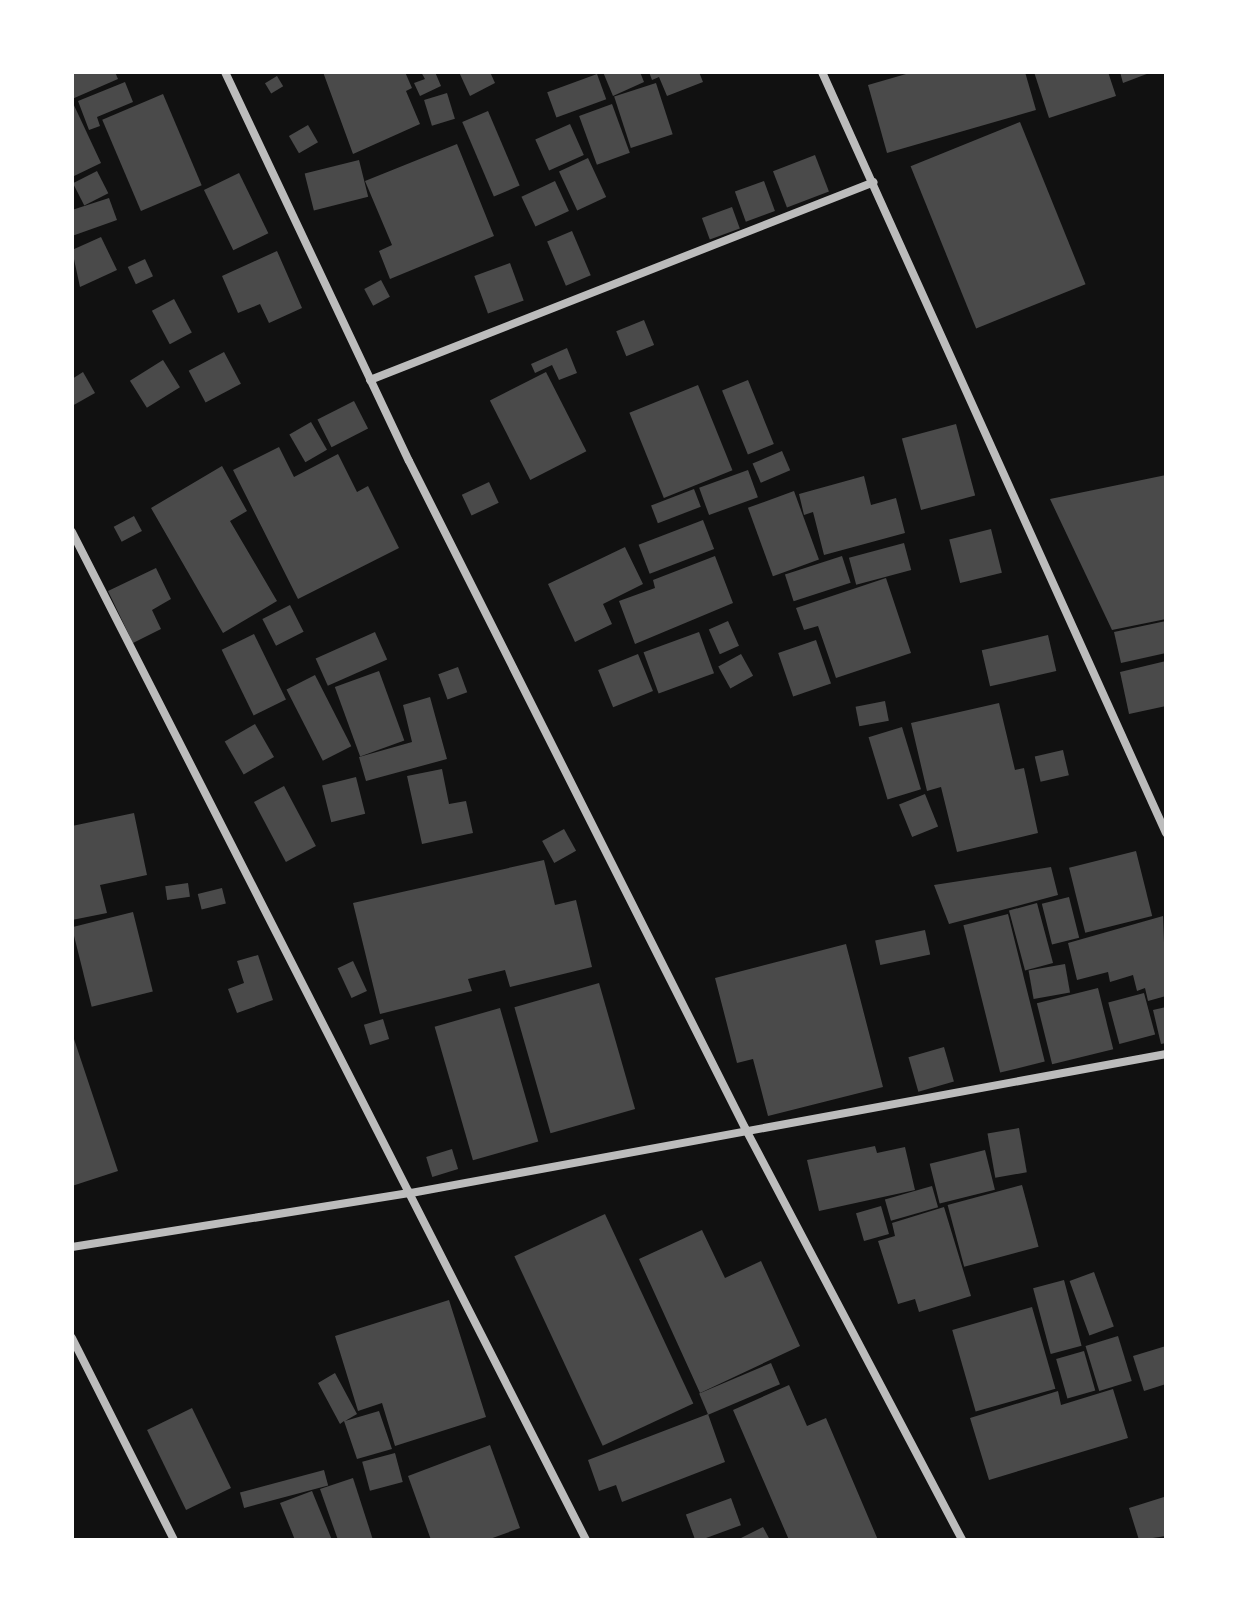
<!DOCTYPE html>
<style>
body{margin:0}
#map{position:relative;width:1238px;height:1612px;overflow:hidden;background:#111;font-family:"Nunito Sans",sans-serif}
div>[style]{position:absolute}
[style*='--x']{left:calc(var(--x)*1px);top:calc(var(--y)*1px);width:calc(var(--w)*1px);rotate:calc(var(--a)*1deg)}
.building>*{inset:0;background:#4a4a4a;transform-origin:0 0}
.minor>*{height:8px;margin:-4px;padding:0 4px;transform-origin:4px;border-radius:4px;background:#bcbcbc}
span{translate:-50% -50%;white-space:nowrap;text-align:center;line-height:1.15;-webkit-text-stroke:6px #fff;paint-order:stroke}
.frame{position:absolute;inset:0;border:74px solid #fff;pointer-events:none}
</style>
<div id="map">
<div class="building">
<div style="clip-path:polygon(72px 72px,115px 72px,118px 79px,72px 99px)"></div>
<div style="clip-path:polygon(323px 72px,405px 72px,412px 88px,406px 91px,420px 124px,353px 154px)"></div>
<div style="clip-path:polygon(421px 72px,435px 72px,441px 86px,420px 96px,414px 83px,425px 79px)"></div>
<div style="clip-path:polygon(459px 72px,490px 72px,495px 83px,470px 96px)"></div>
<div style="clip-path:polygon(603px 72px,640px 72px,644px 82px,613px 96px)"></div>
<div style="clip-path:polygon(649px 72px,699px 72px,703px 82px,667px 96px,659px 77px,652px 80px)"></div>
<div style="clip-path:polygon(913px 72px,1025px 72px,1036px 110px,887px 153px,868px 85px)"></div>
<div style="clip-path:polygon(1034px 72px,1108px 72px,1116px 96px,1049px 118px)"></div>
<div style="clip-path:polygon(1120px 72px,1152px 72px,1123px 83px)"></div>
<div style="left:597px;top:74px;width:27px;height:53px;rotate:70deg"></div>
<div style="left:277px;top:76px;width:12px;height:14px;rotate:59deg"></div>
<div style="clip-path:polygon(125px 82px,133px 102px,97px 117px,100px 126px,89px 130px,78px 101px)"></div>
<div style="left:656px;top:83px;width:54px;height:44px;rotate:72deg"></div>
<div style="left:447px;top:93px;width:27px;height:24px;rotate:73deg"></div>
<div style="left:163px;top:94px;width:99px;height:66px;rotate:67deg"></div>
<div style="clip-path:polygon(72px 101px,101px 163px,72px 177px)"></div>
<div style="left:612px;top:104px;width:52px;height:35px;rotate:70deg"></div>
<div style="left:488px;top:111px;width:81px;height:28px;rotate:67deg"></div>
<div style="left:1020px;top:122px;width:175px;height:118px;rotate:68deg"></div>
<div style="left:570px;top:124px;width:34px;height:38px;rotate:66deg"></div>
<div style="left:308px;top:125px;width:20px;height:22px;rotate:60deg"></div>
<div style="clip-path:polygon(457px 144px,494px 236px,390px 279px,379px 251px,392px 245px,365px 181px)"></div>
<div style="left:815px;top:155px;width:39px;height:45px;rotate:69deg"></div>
<div style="left:588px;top:158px;width:43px;height:32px;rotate:65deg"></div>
<div style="left:359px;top:160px;width:38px;height:56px;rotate:76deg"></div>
<div style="left:97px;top:171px;width:25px;height:27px;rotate:63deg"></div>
<div style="left:239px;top:173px;width:67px;height:39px;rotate:64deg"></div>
<div style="left:555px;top:181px;width:33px;height:37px;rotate:65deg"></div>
<div style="left:764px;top:181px;width:32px;height:31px;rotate:70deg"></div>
<div style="clip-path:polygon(109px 198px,117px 220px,72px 236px,72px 210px)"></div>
<div style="left:732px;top:207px;width:23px;height:32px;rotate:70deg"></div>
<div style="left:572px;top:231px;width:48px;height:27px;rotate:67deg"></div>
<div style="clip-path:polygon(101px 237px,117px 270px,80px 287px,72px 250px)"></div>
<div style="clip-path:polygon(277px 251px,302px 308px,269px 323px,260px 304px,238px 313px,222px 276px)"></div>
<div style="left:145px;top:259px;width:19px;height:19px;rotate:65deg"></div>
<div style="left:510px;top:263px;width:40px;height:38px;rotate:70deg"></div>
<div style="left:381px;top:280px;width:19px;height:19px;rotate:62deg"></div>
<div style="left:174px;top:299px;width:38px;height:25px;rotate:62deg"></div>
<div style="left:644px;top:320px;width:27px;height:30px;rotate:68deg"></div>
<div style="clip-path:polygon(567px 348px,577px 373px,559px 380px,552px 365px,535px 373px,531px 364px)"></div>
<div style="left:224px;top:352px;width:36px;height:40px;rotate:62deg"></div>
<div style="left:163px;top:360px;width:32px;height:39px;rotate:58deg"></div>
<div style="clip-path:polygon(83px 372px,95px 393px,72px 406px,72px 379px)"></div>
<div style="left:546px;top:372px;width:89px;height:63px;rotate:63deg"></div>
<div style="left:748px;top:380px;width:69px;height:28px;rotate:68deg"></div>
<div style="left:698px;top:385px;width:92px;height:74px;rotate:68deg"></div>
<div style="left:354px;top:401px;width:31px;height:41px;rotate:63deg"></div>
<div style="left:311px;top:422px;width:32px;height:25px;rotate:60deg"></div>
<div style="left:956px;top:424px;width:74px;height:56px;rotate:75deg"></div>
<div style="clip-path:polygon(279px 447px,294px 477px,338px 454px,357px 492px,368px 486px,399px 548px,298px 599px,233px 470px)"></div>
<div style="left:782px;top:451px;width:21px;height:32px;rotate:67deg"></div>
<div style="clip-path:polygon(222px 466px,247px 511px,230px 521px,277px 601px,223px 633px,151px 508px)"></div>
<div style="left:748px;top:470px;width:29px;height:52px;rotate:70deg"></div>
<div style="clip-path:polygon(1166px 475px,1166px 619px,1112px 630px,1050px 499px)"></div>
<div style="clip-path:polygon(864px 476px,871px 505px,896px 498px,905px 533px,824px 555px,813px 512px,804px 515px,799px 494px)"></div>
<div style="left:489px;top:482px;width:23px;height:30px;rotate:65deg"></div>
<div style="left:694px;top:489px;width:19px;height:46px;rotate:69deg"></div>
<div style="left:794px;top:491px;width:73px;height:49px;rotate:70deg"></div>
<div style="left:134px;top:516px;width:17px;height:23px;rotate:62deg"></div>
<div style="left:703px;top:520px;width:31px;height:69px;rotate:69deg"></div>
<div style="left:991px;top:529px;width:45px;height:43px;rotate:76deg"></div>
<div style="left:904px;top:543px;width:28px;height:57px;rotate:75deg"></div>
<div style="clip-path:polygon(625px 547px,643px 584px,603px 604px,612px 624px,575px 642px,548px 584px)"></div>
<div style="clip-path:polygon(715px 556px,733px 603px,635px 644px,619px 601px,655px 588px,653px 580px)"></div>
<div style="left:842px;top:556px;width:28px;height:60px;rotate:72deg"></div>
<div style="clip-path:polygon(156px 568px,171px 599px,152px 610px,161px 629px,133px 643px,108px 591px)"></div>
<div style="clip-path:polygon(886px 578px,911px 653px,836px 678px,818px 626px,804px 630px,796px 608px)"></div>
<div style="left:290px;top:605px;width:30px;height:31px;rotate:63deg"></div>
<div style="left:728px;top:621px;width:27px;height:21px;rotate:66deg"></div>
<div style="clip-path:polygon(1166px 621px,1166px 653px,1121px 663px,1114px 632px)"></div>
<div style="left:375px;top:632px;width:30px;height:65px;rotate:66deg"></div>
<div style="left:699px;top:632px;width:44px;height:59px;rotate:70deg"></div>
<div style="left:254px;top:634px;width:73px;height:36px;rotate:64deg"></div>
<div style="left:1048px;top:635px;width:37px;height:68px;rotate:77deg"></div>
<div style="left:816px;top:640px;width:46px;height:40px;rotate:71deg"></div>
<div style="left:638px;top:654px;width:40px;height:43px;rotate:68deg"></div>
<div style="left:741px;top:654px;width:25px;height:26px;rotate:61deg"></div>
<div style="clip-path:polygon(1166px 661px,1166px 706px,1129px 714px,1120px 672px)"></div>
<div style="left:458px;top:667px;width:27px;height:21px;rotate:70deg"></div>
<div style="left:379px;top:671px;width:74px;height:47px;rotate:70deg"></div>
<div style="left:315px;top:675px;width:80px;height:32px;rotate:63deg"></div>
<div style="clip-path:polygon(430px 697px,447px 759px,366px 781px,359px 757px,412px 742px,403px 705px)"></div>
<div style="left:885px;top:701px;width:20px;height:30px;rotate:79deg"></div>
<div style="clip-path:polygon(999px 703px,1015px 770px,1024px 768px,1038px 833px,957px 852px,941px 787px,927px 791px,911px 723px)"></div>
<div style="left:255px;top:724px;width:38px;height:35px;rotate:60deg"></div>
<div style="left:902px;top:727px;width:65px;height:35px;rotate:73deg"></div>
<div style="left:1063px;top:750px;width:26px;height:29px;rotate:77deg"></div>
<div style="clip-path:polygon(442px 769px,449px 804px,466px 801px,473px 833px,422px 844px,407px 776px)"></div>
<div style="left:356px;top:777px;width:38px;height:35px;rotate:76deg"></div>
<div style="left:284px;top:786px;width:68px;height:34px;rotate:62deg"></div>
<div style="left:925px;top:794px;width:35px;height:28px;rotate:68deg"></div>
<div style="clip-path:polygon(134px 813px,147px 875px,100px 885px,107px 913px,72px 920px,72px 826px)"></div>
<div style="left:564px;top:829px;width:25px;height:25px;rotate:61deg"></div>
<div style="left:1136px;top:851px;width:67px;height:69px;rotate:76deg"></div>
<div style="clip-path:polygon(544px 860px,555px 905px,576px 900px,592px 967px,510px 987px,505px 970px,468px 979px,472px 991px,380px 1014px,353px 903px)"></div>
<div style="clip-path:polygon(1051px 867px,1058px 895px,949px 924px,934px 885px)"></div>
<div style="left:188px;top:883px;width:14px;height:23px;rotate:82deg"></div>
<div style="left:222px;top:888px;width:16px;height:25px;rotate:76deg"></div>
<div style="left:1069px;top:897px;width:42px;height:28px;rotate:76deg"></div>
<div style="left:1037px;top:903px;width:62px;height:29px;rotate:75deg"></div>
<div style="left:133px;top:912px;width:82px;height:63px;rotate:76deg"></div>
<div style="left:1008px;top:914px;width:152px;height:46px;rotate:76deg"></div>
<div style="clip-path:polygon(1163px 916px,1166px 996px,1148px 1001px,1145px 988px,1137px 991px,1133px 975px,1110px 982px,1108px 972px,1077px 980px,1068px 943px)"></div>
<div style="left:925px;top:930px;width:25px;height:51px;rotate:78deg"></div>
<div style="clip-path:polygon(846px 944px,883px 1087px,768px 1116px,753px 1059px,737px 1063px,715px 978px)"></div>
<div style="clip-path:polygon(258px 955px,273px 1000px,237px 1013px,228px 989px,244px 983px,237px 961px)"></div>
<div style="left:353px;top:961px;width:33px;height:17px;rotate:65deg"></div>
<div style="left:1065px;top:964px;width:29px;height:37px;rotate:80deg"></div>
<div style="left:599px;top:983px;width:131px;height:88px;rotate:74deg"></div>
<div style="left:1098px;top:988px;width:63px;height:63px;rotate:76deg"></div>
<div style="left:1144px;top:993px;width:43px;height:37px;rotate:75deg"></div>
<div style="clip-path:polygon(1166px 1007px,1166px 1043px,1161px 1044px,1153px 1010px)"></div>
<div style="left:500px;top:1008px;width:139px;height:68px;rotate:74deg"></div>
<div style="left:383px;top:1019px;width:21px;height:20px;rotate:73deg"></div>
<div style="clip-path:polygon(72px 1033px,118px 1171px,72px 1186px)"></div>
<div style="left:944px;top:1047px;width:36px;height:37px;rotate:74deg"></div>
<div style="left:1019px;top:1128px;width:45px;height:32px;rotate:80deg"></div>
<div style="clip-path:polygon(875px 1146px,877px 1153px,905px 1147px,915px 1190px,819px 1211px,807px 1160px)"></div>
<div style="left:452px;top:1149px;width:21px;height:27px;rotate:73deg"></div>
<div style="left:985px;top:1150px;width:41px;height:57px;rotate:76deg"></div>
<div style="left:1022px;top:1185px;width:64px;height:77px;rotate:75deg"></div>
<div style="left:932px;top:1186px;width:22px;height:49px;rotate:74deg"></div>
<div style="left:881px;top:1206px;width:29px;height:26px;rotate:74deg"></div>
<div style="clip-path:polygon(944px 1207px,971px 1296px,919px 1312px,915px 1299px,898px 1304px,878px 1241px,895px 1236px,892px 1223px)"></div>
<div style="left:605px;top:1214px;width:209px;height:100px;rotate:65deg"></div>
<div style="clip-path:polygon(702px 1230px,725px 1278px,761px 1261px,800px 1346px,700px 1393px,639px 1259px)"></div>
<div style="left:1094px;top:1272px;width:58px;height:26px;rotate:70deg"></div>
<div style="left:1064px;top:1280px;width:68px;height:32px;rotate:75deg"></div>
<div style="clip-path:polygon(449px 1300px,486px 1417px,395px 1446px,382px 1403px,358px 1411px,335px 1336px)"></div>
<div style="left:1032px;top:1307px;width:85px;height:83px;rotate:74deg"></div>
<div style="left:1118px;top:1336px;width:47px;height:34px;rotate:73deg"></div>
<div style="clip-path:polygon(1166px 1346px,1166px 1384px,1144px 1391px,1133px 1356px)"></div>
<div style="left:1084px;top:1351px;width:41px;height:29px;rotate:74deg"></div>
<div style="left:771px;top:1363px;width:23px;height:78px;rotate:67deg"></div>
<div style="clip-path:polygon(335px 1373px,357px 1414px,345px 1421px,379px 1411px,392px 1449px,357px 1459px,344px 1421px,340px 1424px,318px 1383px)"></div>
<div style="clip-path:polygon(789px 1385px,807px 1426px,826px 1418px,878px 1540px,789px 1540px,733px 1410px)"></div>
<div style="clip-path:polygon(1113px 1389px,1128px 1438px,989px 1480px,970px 1418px,1058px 1391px,1061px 1405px)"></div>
<div style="left:192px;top:1408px;width:89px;height:50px;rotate:64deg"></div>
<div style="clip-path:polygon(708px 1414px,725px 1462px,622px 1502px,616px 1485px,599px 1491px,588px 1460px)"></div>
<div style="clip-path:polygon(490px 1445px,520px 1528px,487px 1540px,431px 1540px,408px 1476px)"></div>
<div style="left:395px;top:1453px;width:30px;height:34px;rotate:75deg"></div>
<div style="left:324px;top:1470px;width:16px;height:87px;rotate:75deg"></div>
<div style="clip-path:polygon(353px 1478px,373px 1540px,338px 1540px,320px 1489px)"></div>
<div style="clip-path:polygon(312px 1491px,332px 1540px,295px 1540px,280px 1503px)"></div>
<div style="clip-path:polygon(1164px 1497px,1166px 1536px,1139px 1540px,1129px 1508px)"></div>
<div style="left:731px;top:1498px;width:29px;height:48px;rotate:70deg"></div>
<div style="clip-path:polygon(763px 1527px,770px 1540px,737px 1540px)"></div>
</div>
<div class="minor">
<div style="--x:225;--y:72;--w:430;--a:64.7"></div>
<div style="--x:409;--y:461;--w:747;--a:63.26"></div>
<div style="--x:745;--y:1128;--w:466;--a:62.2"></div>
<div style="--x:822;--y:72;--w:835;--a:65.68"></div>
<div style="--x:370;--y:380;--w:541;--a:-21.45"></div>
<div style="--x:72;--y:532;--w:1131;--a:62.98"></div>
<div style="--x:72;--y:1247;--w:343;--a:-9.1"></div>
<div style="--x:411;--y:1193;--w:768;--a:-10.43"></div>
<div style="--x:72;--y:1338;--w:226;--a:63.2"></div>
</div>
<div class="frame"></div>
</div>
